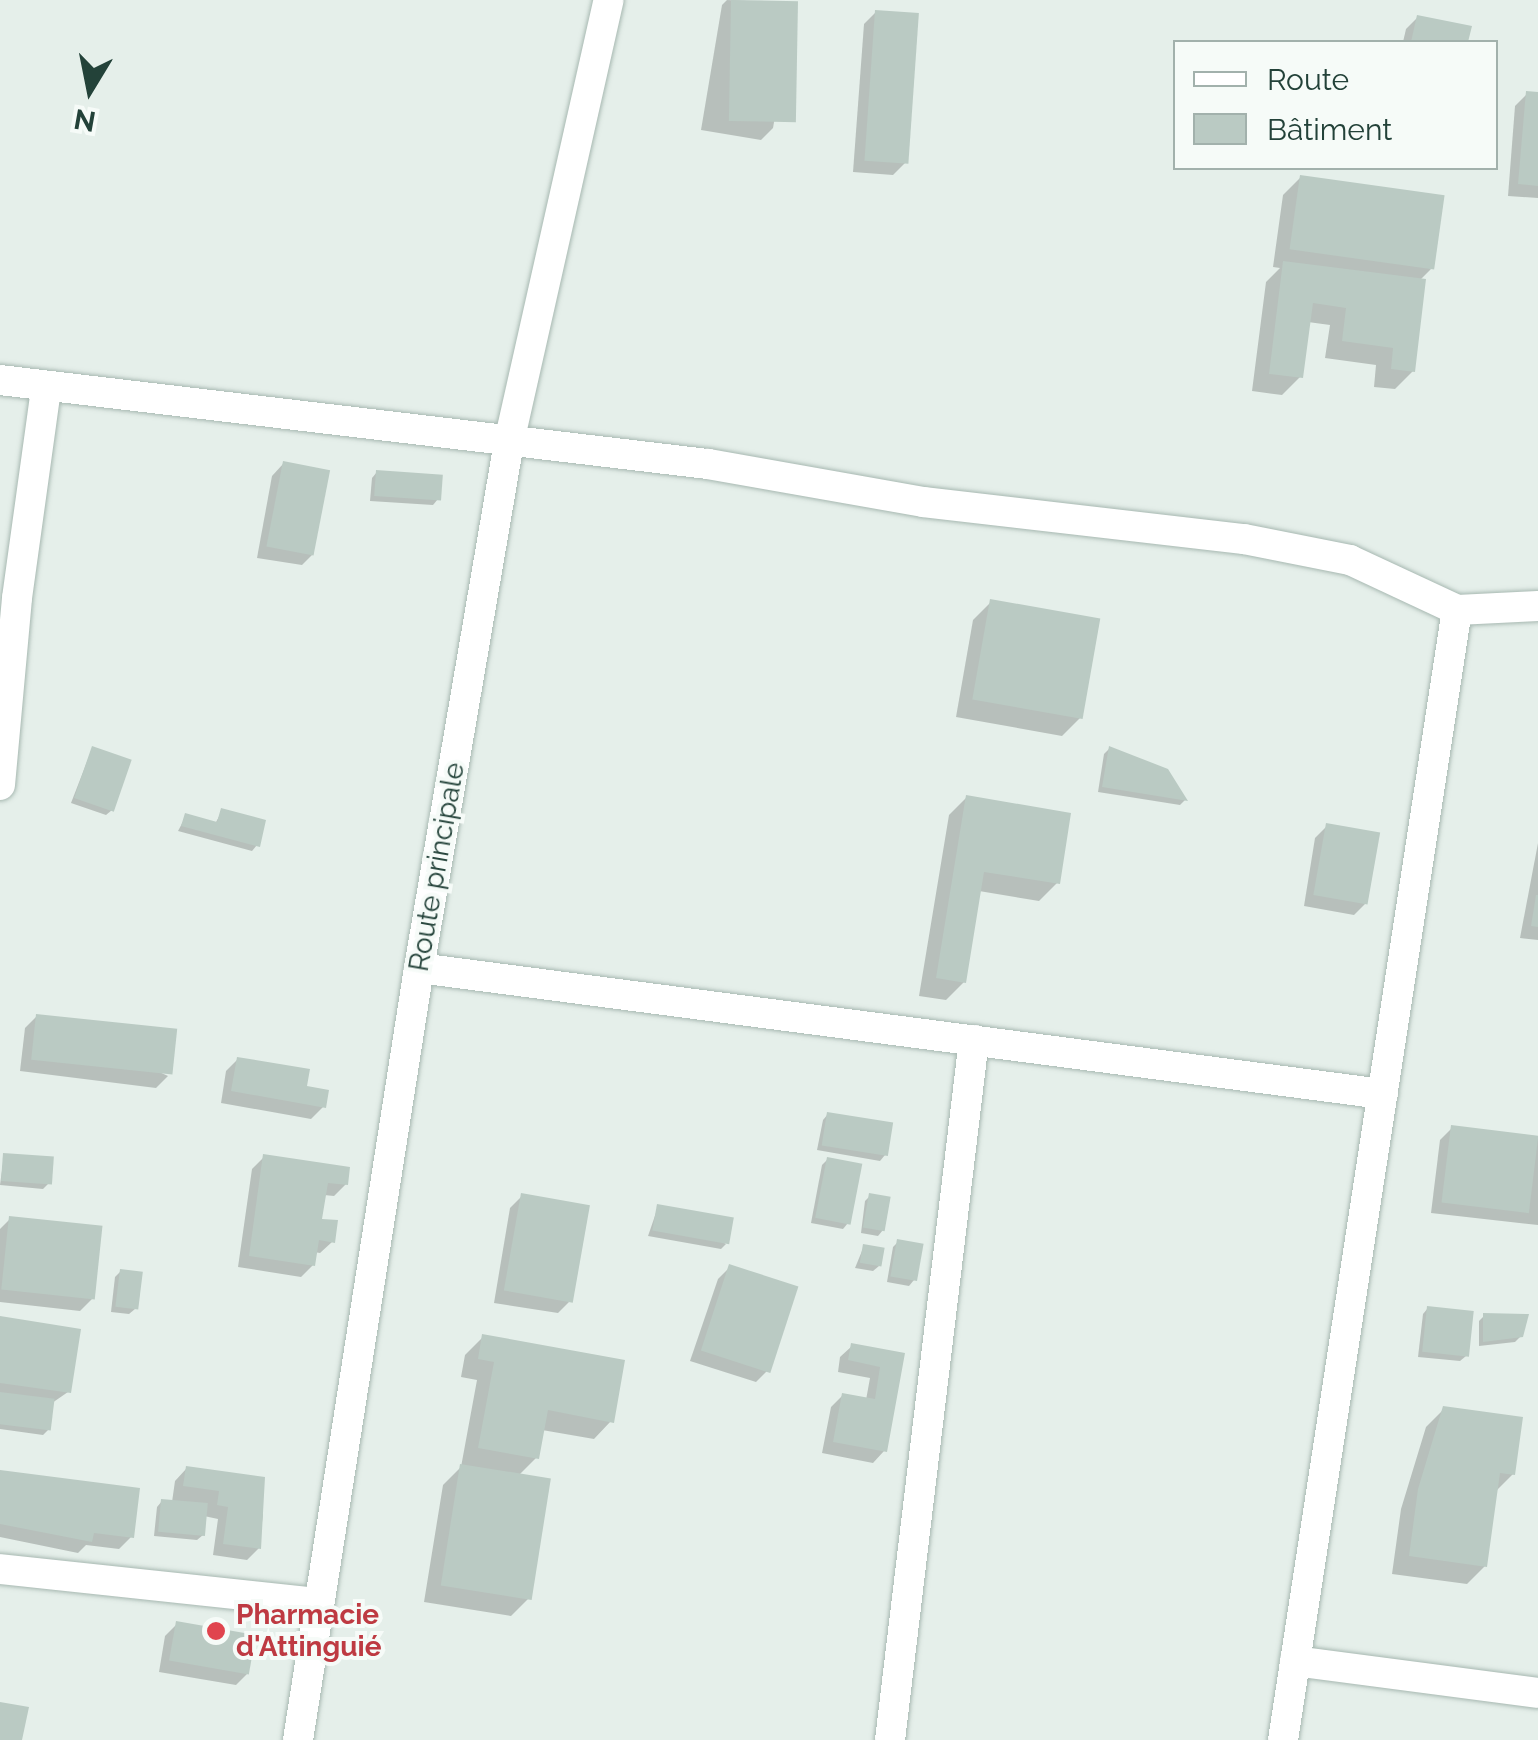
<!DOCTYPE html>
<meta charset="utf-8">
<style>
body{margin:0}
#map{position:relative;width:1538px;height:1740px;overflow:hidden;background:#e5efea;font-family:Raleway,sans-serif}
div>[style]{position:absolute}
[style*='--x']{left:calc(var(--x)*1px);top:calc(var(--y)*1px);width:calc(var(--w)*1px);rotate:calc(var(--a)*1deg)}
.shadow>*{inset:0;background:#0003}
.building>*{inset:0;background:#bacac3;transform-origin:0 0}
.roads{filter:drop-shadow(0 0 2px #a7b8b1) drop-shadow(0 0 2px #a7b8b1)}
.street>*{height:30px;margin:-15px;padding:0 15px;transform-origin:15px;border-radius:15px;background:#fff}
.secondary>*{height:30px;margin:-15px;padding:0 15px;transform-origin:15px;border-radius:15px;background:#fff}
.dots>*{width:28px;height:28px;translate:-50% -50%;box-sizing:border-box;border:5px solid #f6fbf8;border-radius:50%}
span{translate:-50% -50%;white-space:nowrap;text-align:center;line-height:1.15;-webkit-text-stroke:8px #f6fbf8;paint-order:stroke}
.street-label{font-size:28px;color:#234239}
.health-label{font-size:28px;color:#be3a42;font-weight:700}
.left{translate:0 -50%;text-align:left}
.legend{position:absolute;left:1173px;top:40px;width:325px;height:130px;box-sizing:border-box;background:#f6fbf8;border:2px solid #a2b1ac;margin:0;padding:12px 18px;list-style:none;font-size:30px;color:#234239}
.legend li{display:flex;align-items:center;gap:20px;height:50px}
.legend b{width:50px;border:2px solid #a2b1ac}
.north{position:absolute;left:40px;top:40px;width:100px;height:100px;-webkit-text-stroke:8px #f6fbf8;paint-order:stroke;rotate:190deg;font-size:28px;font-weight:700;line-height:40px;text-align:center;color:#234239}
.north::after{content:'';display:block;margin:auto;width:35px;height:45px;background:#234239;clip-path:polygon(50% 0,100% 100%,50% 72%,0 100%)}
</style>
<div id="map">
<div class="shadow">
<div style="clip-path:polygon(727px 0,795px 3px,773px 128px,761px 140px,701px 130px,722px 5px)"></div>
<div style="clip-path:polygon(876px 12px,905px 163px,893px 175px,853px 172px,864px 24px)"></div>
<div style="clip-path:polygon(1418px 17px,1469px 28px,1466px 42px,1403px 42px,1406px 29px)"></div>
<div style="clip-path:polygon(1527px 94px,1538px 95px,1538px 198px,1508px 196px,1515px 106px)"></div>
<div style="clip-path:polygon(1301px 177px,1431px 269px,1419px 281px,1413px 371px,1395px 389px,1374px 387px,1376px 365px,1325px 358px,1330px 325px,1308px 322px,1300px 377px,1282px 395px,1252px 391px,1266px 282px,1280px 268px,1273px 267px,1283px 195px)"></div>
<div style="clip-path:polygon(283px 464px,314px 553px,302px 565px,257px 558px,272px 476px)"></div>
<div style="clip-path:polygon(377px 472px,438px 499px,433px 505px,370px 501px,372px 478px)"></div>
<div style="clip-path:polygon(991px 602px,1080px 718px,1062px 736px,956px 717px,973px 620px)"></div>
<div style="clip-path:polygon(92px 749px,112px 810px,106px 815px,71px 803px)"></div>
<div style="clip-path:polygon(1109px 749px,1185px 800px,1180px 805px,1098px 792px,1104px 754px)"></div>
<div style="clip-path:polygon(967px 797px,1057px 883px,1039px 901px,979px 891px,964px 982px,946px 1000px,919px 996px,949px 815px)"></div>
<div style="clip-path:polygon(222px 811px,257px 845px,252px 851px,178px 831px,186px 816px,215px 824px)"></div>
<div style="clip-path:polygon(1327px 826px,1366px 903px,1354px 915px,1304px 906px,1315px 838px)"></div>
<div style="clip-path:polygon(1538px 843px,1538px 940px,1520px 938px)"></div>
<div style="clip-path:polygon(37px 1016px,168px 1076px,156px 1088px,20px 1071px,25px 1028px)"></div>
<div style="clip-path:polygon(238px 1059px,323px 1107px,311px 1119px,221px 1103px,226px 1071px)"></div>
<div style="clip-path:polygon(828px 1114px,885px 1155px,880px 1161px,817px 1150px,823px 1120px)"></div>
<div style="clip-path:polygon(1452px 1128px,1538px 1137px,1538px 1225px,1431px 1213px,1440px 1140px)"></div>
<div style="clip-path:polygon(4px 1156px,49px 1183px,43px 1189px,0 1185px)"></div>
<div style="clip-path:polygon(264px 1157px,346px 1184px,334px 1196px,324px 1195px,320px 1221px,332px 1242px,320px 1253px,314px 1252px,313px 1265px,301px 1277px,238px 1267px,252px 1169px)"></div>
<div style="clip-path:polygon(827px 1160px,848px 1223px,843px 1229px,811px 1223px,822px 1165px)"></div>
<div style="clip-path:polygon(522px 1196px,570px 1301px,558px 1313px,494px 1303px,510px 1208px)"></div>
<div style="clip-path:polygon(870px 1196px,883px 1230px,878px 1236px,861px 1233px,865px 1201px)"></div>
<div style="clip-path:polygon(658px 1207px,726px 1244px,721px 1249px,648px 1236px)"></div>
<div style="clip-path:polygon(10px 1219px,92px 1299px,80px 1311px,0 1302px,0 1229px)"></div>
<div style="clip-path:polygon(898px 1242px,914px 1280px,909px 1286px,887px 1282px,893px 1247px)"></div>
<div style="clip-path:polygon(864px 1246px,879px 1266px,873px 1271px,855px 1268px)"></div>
<div style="clip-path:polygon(730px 1267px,768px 1370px,756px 1382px,690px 1361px,718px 1279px)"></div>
<div style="clip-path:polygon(121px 1271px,135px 1309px,129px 1314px,111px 1312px,115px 1277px)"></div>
<div style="clip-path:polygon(1428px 1308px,1466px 1356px,1460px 1361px,1418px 1357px,1423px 1314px)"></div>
<div style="clip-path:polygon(1484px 1316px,1521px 1336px,1515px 1342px,1479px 1346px,1479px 1321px)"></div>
<div style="clip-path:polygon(0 1320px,68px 1392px,52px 1403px,49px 1429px,43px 1435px,0 1429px)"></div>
<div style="clip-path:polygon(483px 1337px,611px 1421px,594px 1439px,542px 1430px,536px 1458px,518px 1476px,529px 1598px,511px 1616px,424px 1602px,443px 1485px,461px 1467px,477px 1380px,461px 1377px,465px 1355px)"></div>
<div style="clip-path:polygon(852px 1346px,902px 1355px,884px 1451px,873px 1463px,822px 1453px,831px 1407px,843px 1395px,866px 1400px,870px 1378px,838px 1372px,840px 1357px)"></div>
<div style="clip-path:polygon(1444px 1409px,1513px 1474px,1495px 1492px,1485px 1566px,1467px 1584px,1392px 1574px,1401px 1509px,1426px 1427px)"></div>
<div style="clip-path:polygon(186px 1469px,263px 1514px,259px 1548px,247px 1560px,213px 1555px,218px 1519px,204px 1516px,203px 1535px,197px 1540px,154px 1536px,157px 1507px,162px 1501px,172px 1502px,175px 1481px)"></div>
<div style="clip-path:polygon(0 1472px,131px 1537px,119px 1549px,86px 1545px,78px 1553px,0 1537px)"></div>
<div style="clip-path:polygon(177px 1624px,248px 1673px,236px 1685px,159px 1672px,165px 1636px)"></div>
</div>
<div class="building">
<div style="left:731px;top:0;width:67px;height:121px;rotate:1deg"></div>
<div style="left:875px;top:10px;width:44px;height:151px;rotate:4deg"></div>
<div style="clip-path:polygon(1417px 15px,1472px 26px,1468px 42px,1411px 42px)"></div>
<div style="clip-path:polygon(1526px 91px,1538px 92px,1538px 186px,1518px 184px)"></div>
<div style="left:1300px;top:175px;width:146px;height:75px;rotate:8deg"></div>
<div style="clip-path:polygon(1283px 261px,1426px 279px,1415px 372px,1391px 369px,1393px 348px,1342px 341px,1346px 308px,1313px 303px,1303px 378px,1269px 374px)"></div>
<div style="left:283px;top:461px;width:48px;height:87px;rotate:11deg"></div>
<div style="left:376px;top:470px;width:67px;height:26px;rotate:4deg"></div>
<div style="left:990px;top:599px;width:112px;height:102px;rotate:10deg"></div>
<div style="left:92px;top:746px;width:42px;height:55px;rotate:19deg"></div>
<div style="clip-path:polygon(1109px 746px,1168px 769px,1188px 801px,1102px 787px)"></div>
<div style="clip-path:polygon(966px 795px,1071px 813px,1060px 884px,984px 872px,966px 983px,936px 978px)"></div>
<div style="clip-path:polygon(221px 808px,266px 820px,260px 847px,181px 826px,185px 813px,217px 822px)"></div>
<div style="left:1326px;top:823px;width:55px;height:73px;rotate:10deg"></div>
<div style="clip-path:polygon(1536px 895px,1538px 895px,1538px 927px,1531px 926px)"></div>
<div style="left:36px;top:1014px;width:142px;height:46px;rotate:6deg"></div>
<div style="clip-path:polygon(237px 1057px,310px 1069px,307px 1086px,329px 1090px,326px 1108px,231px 1091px)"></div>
<div style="left:827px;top:1112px;width:67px;height:34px;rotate:9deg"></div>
<div style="left:1451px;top:1125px;width:88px;height:78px;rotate:7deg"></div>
<div style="left:3px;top:1153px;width:51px;height:28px;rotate:4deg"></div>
<div style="clip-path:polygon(263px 1154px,350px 1167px,348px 1185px,328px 1183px,322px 1219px,338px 1220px,335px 1243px,319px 1240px,315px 1266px,249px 1256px)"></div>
<div style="left:827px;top:1157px;width:36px;height:62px;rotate:11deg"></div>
<div style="left:521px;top:1193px;width:70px;height:99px;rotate:10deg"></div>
<div style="left:869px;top:1193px;width:22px;height:35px;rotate:10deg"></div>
<div style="left:657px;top:1204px;width:78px;height:27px;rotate:10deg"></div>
<div style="left:9px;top:1216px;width:94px;height:74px;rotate:6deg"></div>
<div style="left:897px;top:1239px;width:27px;height:38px;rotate:10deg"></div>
<div style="left:863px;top:1244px;width:22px;height:19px;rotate:10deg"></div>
<div style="left:729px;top:1264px;width:73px;height:91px;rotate:18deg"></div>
<div style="left:120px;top:1269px;width:23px;height:38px;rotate:7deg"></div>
<div style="left:1427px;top:1306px;width:47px;height:46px;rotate:6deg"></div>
<div style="clip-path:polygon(1483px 1313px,1529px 1314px,1523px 1337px,1483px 1342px)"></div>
<div style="clip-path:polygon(0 1316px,81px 1329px,71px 1393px,0 1383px)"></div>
<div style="clip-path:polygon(482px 1334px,625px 1360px,614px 1423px,548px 1410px,539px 1459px,478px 1448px,494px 1362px,478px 1359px)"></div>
<div style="clip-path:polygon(851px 1343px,905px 1353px,887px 1452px,833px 1442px,842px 1393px,875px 1399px,880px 1367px,848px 1360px)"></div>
<div style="left:0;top:1392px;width:55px;height:32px;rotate:7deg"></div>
<div style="clip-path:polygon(1443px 1406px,1523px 1417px,1515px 1475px,1500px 1473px,1487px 1567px,1409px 1556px,1418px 1489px)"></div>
<div style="left:460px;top:1464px;width:92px;height:123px;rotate:9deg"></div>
<div style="clip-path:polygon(186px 1466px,265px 1477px,261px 1549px,223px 1544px,228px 1507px,217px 1505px,219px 1491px,183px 1486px)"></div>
<div style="clip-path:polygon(0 1470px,140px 1488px,134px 1538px,94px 1533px,92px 1542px,0 1524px)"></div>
<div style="left:161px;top:1499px;width:47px;height:33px;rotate:5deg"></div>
<div style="left:176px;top:1621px;width:81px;height:40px;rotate:10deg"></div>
<div style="clip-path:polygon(0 1702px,29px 1707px,22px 1740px,0 1740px)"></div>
</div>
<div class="roads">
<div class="street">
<div style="--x:0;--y:380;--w:713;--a:6.77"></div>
<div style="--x:708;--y:464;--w:218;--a:10"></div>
<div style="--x:923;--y:502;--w:323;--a:6.6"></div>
<div style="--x:1244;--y:539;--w:108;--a:11.2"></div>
<div style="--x:1350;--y:560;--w:118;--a:25"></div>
<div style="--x:1457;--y:610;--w:81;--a:-2.8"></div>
<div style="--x:0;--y:785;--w:188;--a:-84.8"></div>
<div style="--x:17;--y:598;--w:211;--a:-82.1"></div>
<div style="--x:419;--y:968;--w:972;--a:7.45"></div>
<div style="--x:0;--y:1569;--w:320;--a:6.1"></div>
<div style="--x:1295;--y:1661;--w:245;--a:7.5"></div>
<div style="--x:890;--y:1740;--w:705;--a:-83.16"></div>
<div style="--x:1283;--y:1740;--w:1143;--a:-81.25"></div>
</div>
<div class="secondary">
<div style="--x:298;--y:1740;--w:781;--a:-81.09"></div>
<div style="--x:419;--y:968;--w:534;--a:-80.29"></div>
<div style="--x:509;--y:442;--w:453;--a:-77.3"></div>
</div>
</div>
<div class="dots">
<div style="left:216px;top:1631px;background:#e0444e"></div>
</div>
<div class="street-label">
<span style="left:437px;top:867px;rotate:-80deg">Route principale</span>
</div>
<div class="health-label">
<span class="left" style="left:236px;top:1631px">Pharmacie<br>d'Attinguié</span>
</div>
<ul class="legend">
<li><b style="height:12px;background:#fff"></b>Route</li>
<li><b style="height:28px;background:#bacac3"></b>Bâtiment</li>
</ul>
<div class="north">N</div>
</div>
